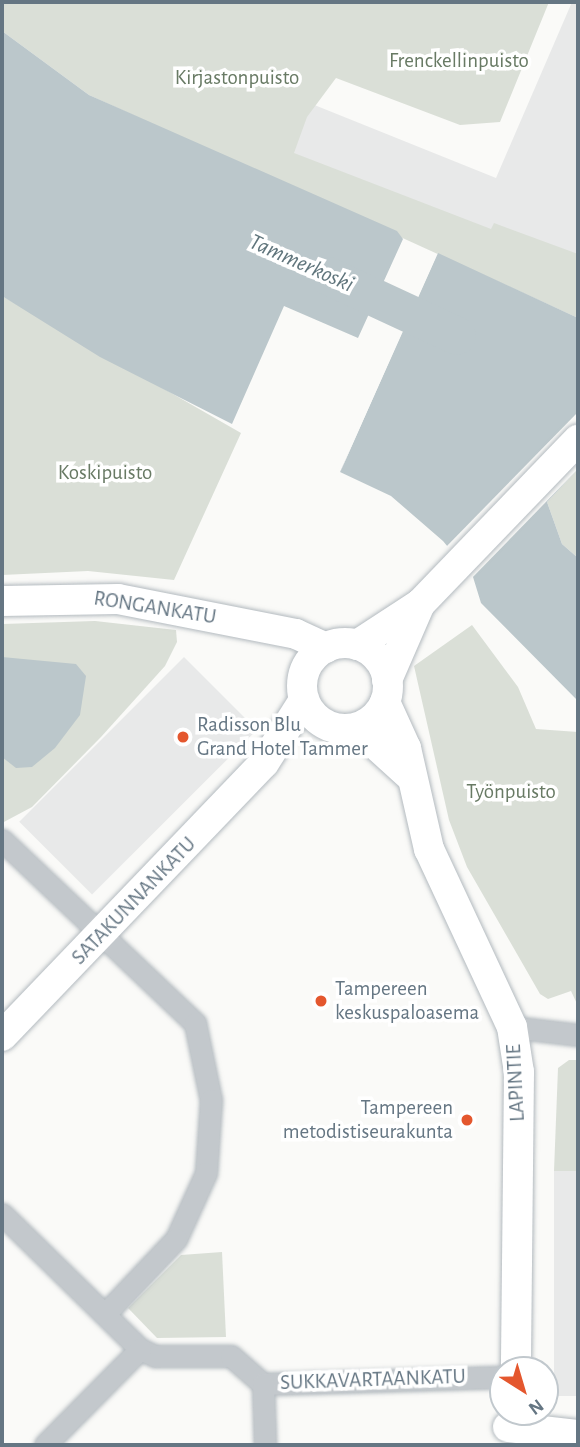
<!DOCTYPE html>
<meta charset="utf-8">
<style>
body{margin:0}
#map{position:relative;width:580px;height:1447px;overflow:hidden;background:#fafaf8;font-family:"Alegreya Sans",sans-serif}
div>[style]{position:absolute}
[style*='--x']{left:calc(var(--x)*1px);top:calc(var(--y)*1px);width:calc(var(--w)*1px);rotate:calc(var(--a)*1deg)}
.built>*{inset:0;background:#e8e9e9;transform-origin:0 0}
.green>*{inset:0;background:#dadfd7}
.water>*{inset:0;background:#bbc7cb}
.pier>*{inset:0;background:#fafaf8}
.river>*{height:38px;margin:-19px;padding:0 19px;transform-origin:19px;border-radius:19px;background:#bbc7cb}
.roads{filter:drop-shadow(0 0 2px #b3babf) drop-shadow(0 0 2px #b3babf)}
.street>*{height:21px;margin:-10.5px;padding:0 10.5px;transform-origin:10.5px;border-radius:10.5px;background:#c3c8cc}
.secondary>*{height:30px;margin:-15px;padding:0 15px;transform-origin:15px;border-radius:15px;background:#fff}
.secondary>.ring{margin:-15px;padding:0;box-sizing:content-box;background:none;border:30px solid #fff;border-radius:50%}
.dots>*{width:19px;height:19px;translate:-50% -50%;box-sizing:border-box;border:4px solid #fff;border-radius:50%}
span{translate:-50% -50%;white-space:nowrap;text-align:center;line-height:1.15;-webkit-text-stroke:7px #fff;paint-order:stroke}
.park-label{font-size:21px;color:#687a64}
.street-label{font-size:21px;color:#657683}
.poi-label{font-size:21px;color:#657683}
.left{translate:0 -50%;text-align:left}
.right{translate:-100% -50%;text-align:right}
.water-label{font-size:23px;color:#60757c;font-style:italic}
.frame{position:absolute;inset:0;border:4px solid #657683;pointer-events:none}
.north{position:absolute;left:489px;top:1356px;width:70px;height:70px;box-sizing:border-box;background:#fff;border:2px solid #c1c8cd;border-radius:50%;rotate:143deg;font-size:19px;font-weight:700;line-height:28px;text-align:center;color:#657683}
.north::after{content:'';display:block;margin:auto;width:24px;height:32px;background:#e4572e;clip-path:polygon(50% 0,100% 100%,50% 72%,0 100%)}
</style>
<div id="map">
<div class="built">
<div style="clip-path:polygon(572px 2px,578px 2px,578px 271px,275px 161px,302px 100px,496px 178px)"></div>
<div style="left:184px;top:657px;width:103px;height:233px;rotate:45deg"></div>
<div style="left:554px;top:1171px;width:24px;height:225px"></div>
</div>
<div class="green">
<div style="clip-path:polygon(2px 2px,549px 2px,500px 122px,460px 125px,336px 78px,307px 117px,294px 153px,491px 229px,494px 223px,578px 254px,578px 318px,89px 95px,2px 31px)"></div>
<div style="clip-path:polygon(2px 296px,241px 433px,174px 580px,88px 571px,2px 575px)"></div>
<div style="clip-path:polygon(578px 469px,578px 558px,562px 544px,547px 502px)"></div>
<div style="clip-path:polygon(95px 621px,176px 630px,177px 642px,165px 666px,101px 737px,32px 807px,2px 823px,2px 624px)"></div>
<div style="clip-path:polygon(472px 625px,518px 687px,536px 729px,578px 732px,578px 1006px,571px 991px,548px 999px,540px 994px,467px 867px,449px 820px,414px 666px)"></div>
<div style="clip-path:polygon(569px 1060px,578px 1060px,578px 1171px,554px 1171px,558px 1068px)"></div>
<div style="clip-path:polygon(222px 1252px,226px 1337px,157px 1338px,128px 1308px,181px 1255px)"></div>
</div>
<div class="water">
<div style="clip-path:polygon(2px 31px,89px 95px,397px 231px,403px 239px,358px 338px,284px 306px,232px 424px,100px 357px,2px 296px)"></div>
<div style="clip-path:polygon(438px 253px,578px 318px,578px 469px,547px 502px,562px 544px,578px 558px,578px 701px,481px 603px,473px 577px,443px 541px,391px 496px,340px 472px)"></div>
<div style="clip-path:polygon(2px 657px,76px 664px,86px 676px,80px 715px,55px 748px,32px 767px,16px 768px,2px 757px)"></div>
</div>
<div class="pier">
<div style="clip-path:polygon(439px 250px,396px 346px,339px 475px,393px 345px)"></div>
<div style="clip-path:polygon(578px 412px,578px 469px,470px 580px,445px 548px)"></div>
</div>
<div class="river">
<div style="--x:328;--y:276;--w:142;--a:24.9"></div>
</div>
<div class="roads">
<div class="street">
<div style="--x:2;--y:840;--w:266;--a:43.5"></div>
<div style="--x:195;--y:1023;--w:79;--a:78.3"></div>
<div style="--x:211;--y:1100;--w:73;--a:93.9"></div>
<div style="--x:206;--y:1173;--w:72;--a:114.4"></div>
<div style="--x:176;--y:1239;--w:103;--a:133.4"></div>
<div style="--x:512;--y:1027;--w:66;--a:6.9"></div>
<div style="--x:2;--y:1214;--w:193;--a:44.4"></div>
<div style="--x:140;--y:1349;--w:17;--a:25"></div>
<div style="--x:155;--y:1356;--w:76;--a:0"></div>
<div style="--x:231;--y:1356;--w:43;--a:41.2"></div>
<div style="--x:263;--y:1384;--w:240;--a:-1.7"></div>
<div style="--x:263;--y:1384;--w:61;--a:88.1"></div>
<div style="--x:45;--y:1445;--w:135;--a:-45.3"></div>
</div>
<div class="secondary">
<div style="--x:2;--y:601;--w:116;--a:-1"></div>
<div style="--x:118;--y:599;--w:181;--a:11.1"></div>
<div style="--x:296;--y:634;--w:33;--a:25"></div>
<div class="ring" style="left:302px;top:643px;width:56px;height:56px"></div>
<div style="--x:357;--y:645;--w:75;--a:-33.1"></div>
<div style="--x:420;--y:604;--w:228;--a:-46.1"></div>
<div style="--x:387;--y:680;--w:83;--a:-66.5"></div>
<div style="--x:385;--y:702;--w:51;--a:65.5"></div>
<div style="--x:406;--y:748;--w:104;--a:77.2"></div>
<div style="--x:429;--y:849;--w:196;--a:65"></div>
<div style="--x:512;--y:1027;--w:46;--a:81.2"></div>
<div style="--x:519;--y:1072;--w:298;--a:90.6"></div>
<div style="--x:348;--y:729;--w:19;--a:21"></div>
<div style="--x:366;--y:736;--w:58;--a:42.2"></div>
<div style="--x:2;--y:1036;--w:378;--a:-46.2"></div>
<div style="--x:264;--y:763;--w:75;--a:-57.6"></div>
<div style="--x:508;--y:1427;--w:70;--a:6.5"></div>
</div>
</div>
<div class="dots">
<div style="left:183px;top:737px;background:#e4572e"></div>
<div style="left:321px;top:1001px;background:#e4572e"></div>
<div style="left:467px;top:1120px;background:#e4572e"></div>
</div>
<div class="park-label">
<span style="left:459px;top:61px">Frenckellinpuisto</span>
<span style="left:237px;top:78px">Kirjastonpuisto</span>
<span style="left:105px;top:473px">Koskipuisto</span>
<span style="left:511px;top:792px">Työnpuisto</span>
</div>
<div class="street-label">
<span style="left:155px;top:608px;rotate:9deg">RONGANKATU</span>
<span style="left:134px;top:901px;rotate:-46deg">SATAKUNNANKATU</span>
<span style="left:516px;top:1083px;rotate:-93deg">LAPINTIE</span>
<span style="left:373px;top:1380px;rotate:-2deg">SUKKAVARTAANKATU</span>
</div>
<div class="poi-label">
<span class="left" style="left:197px;top:737px">Radisson Blu<br>Grand Hotel Tammer</span>
<span class="left" style="left:335px;top:1001px">Tampereen<br>keskuspaloasema</span>
<span class="right" style="left:453px;top:1120px">Tampereen<br>metodistiseurakunta</span>
</div>
<div class="water-label">
<span style="left:301px;top:264px;rotate:24deg">Tammerkoski</span>
</div>
<div class="frame"></div>
<div class="north">N</div>
</div>
